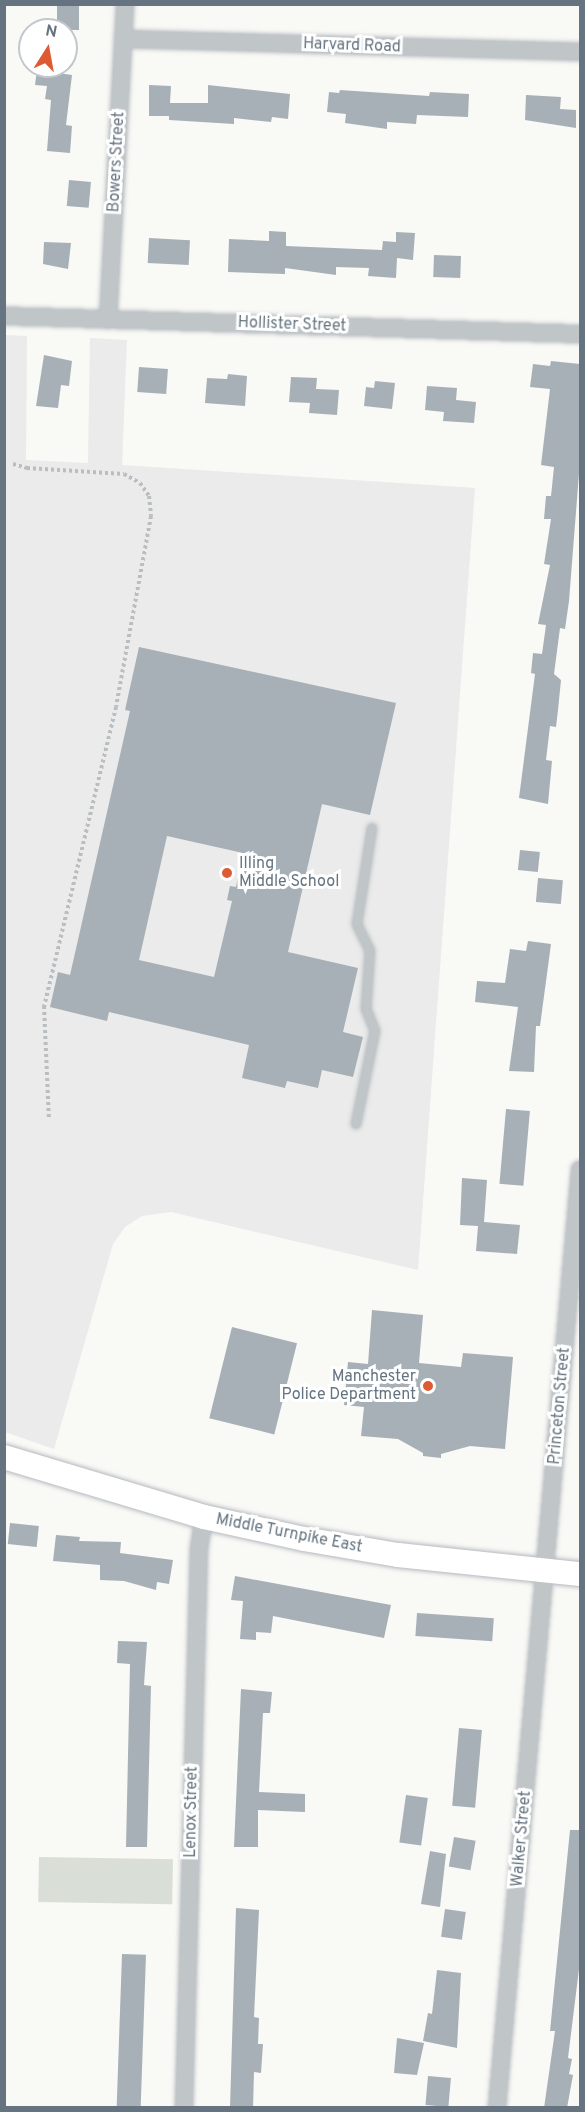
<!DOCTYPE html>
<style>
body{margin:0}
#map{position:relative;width:585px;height:2112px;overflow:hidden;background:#f9f9f6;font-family:Overpass,sans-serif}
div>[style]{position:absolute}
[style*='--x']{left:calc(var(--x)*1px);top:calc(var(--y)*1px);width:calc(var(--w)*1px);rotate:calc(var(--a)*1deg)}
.built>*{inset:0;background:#eaebea}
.green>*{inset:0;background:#d9ded6;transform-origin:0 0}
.building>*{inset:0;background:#a7b0b6;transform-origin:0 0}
.path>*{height:4px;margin-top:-2px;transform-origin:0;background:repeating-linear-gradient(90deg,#bbbec0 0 3px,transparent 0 6px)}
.roads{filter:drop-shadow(0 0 2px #b5babf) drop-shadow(0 0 2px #b5babf)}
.service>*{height:8px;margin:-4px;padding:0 4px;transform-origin:4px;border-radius:4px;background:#c0c5c8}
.minor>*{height:16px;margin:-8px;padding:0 8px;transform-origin:8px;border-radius:8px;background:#c0c5c8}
.secondary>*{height:24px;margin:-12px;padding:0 12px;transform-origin:12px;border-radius:12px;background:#fff}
.dots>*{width:16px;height:16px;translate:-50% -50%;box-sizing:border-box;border:3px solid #fff;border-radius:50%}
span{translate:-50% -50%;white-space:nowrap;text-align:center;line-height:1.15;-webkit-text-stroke:6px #fff;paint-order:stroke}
.street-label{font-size:16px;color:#657480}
.poi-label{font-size:16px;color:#657480}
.left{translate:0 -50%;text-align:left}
.right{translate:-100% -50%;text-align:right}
.frame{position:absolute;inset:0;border:6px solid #657480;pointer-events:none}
.north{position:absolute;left:18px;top:18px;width:60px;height:60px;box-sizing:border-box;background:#fff;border:2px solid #c1c7cc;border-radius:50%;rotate:11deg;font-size:16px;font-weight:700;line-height:24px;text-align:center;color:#657480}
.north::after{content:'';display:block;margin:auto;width:21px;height:27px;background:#dc5b33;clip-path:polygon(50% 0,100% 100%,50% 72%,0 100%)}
</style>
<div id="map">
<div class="built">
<div style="clip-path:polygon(5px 335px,27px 336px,26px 460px,88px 463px,90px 338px,127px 340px,122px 465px,475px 488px,418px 1270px,171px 1212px,142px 1216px,125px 1227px,113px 1244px,54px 1449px,5px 1432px)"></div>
</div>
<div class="green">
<div style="left:39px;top:1857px;width:134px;height:45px;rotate:1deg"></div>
</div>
<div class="building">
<div style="left:57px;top:4px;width:22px;height:26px"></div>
<div style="clip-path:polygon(37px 70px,72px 75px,66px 125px,72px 126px,70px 153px,47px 151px,51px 100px,45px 99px,47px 86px,35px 85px)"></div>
<div style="clip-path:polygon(149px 85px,171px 86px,170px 103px,208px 103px,208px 85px,290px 94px,288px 119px,272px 117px,271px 122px,234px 118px,234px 124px,169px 120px,169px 116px,149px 116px)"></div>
<div style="clip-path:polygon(340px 90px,429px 96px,430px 92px,469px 94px,468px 117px,417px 115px,416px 124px,387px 122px,387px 129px,345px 123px,346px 114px,327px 112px,329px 92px,339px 93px)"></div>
<div style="clip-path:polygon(526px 95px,561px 97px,560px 109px,576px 110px,576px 128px,525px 120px)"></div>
<div style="left:69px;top:180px;width:22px;height:26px;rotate:5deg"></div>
<div style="clip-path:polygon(269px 231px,286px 232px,286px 246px,382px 250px,383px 241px,396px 242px,396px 232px,415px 233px,413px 260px,397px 258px,396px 278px,368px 276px,369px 268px,336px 267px,336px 275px,285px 268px,285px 274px,228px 272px,229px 239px,269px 241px)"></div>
<div style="left:149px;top:238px;width:41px;height:25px;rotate:3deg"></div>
<div style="clip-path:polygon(44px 242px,71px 243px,68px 269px,43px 264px)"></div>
<div style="left:434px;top:255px;width:27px;height:22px;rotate:2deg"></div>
<div style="clip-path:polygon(44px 355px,72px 361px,69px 386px,61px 385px,58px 408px,36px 406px)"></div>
<div style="clip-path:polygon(551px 361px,580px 364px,580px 461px,569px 601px,565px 629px,560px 628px,554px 674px,561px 680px,558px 710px,556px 727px,550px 726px,546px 760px,552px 761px,548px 804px,519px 798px,535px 674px,531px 673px,533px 653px,542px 654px,546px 625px,538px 624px,550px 565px,544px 564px,551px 519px,544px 519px,546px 496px,551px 496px,554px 467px,541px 465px,550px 389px,530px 387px,533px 364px,550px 366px)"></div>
<div style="left:139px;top:367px;width:29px;height:25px;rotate:4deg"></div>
<div style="clip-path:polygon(228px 374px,247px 376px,245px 406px,205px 403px,207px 378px,227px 379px)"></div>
<div style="clip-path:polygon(291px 377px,317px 378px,316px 389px,339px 390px,337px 415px,309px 413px,310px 403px,289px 402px)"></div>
<div style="clip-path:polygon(375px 381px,395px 383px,392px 409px,364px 406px,366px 387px,374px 388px)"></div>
<div style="clip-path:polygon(427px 386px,457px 388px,456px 400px,476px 402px,474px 423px,443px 421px,444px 412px,425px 410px)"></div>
<div style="clip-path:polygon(evenodd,139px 647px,396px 703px,370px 815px,322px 804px,288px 952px,358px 968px,343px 1032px,363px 1037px,353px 1077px,322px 1070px,318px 1088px,287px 1081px,285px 1088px,242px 1078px,249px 1045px,109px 1012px,107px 1021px,50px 1007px,58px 972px,70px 975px,130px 711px,125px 710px,139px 647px,167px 836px,243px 853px,236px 887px,230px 886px,227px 900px,232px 901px,214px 977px,139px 960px,167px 836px)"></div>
<div style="left:520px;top:850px;width:20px;height:20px;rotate:6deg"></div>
<div style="left:538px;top:878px;width:25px;height:24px;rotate:5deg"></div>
<div style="clip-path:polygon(528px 941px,551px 944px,540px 1026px,536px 1026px,534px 1072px,509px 1071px,518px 1007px,475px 1002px,477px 981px,505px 983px,510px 949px,526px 951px)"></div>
<div style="left:506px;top:1109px;width:24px;height:75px;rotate:5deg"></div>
<div style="clip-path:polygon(462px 1178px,487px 1180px,484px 1222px,520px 1225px,517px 1254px,476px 1251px,478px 1226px,460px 1225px)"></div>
<div style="clip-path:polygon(372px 1310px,423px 1315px,419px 1363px,461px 1367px,463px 1353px,513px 1357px,505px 1449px,470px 1446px,441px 1454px,441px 1458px,423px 1456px,423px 1453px,398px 1439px,361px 1436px,364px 1407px,344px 1405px,348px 1362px,368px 1364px)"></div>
<div style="left:232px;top:1327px;width:67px;height:94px;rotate:14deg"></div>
<div style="left:10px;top:1523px;width:29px;height:21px;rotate:6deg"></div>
<div style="clip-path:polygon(56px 1535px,80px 1537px,79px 1541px,121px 1542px,120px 1553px,173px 1560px,169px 1584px,157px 1582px,156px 1590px,124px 1581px,100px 1580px,100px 1565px,53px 1561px)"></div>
<div style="clip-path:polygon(235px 1576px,391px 1605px,384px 1638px,273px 1616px,271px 1633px,256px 1632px,256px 1640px,240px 1639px,243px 1601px,231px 1600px)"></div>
<div style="left:417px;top:1613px;width:77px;height:23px;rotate:4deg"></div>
<div style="clip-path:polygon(118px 1641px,147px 1642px,144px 1685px,151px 1686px,147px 1847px,126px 1847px,130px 1664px,117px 1663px)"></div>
<div style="clip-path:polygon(241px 1689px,272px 1692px,270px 1713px,263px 1713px,259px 1792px,305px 1794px,305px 1812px,258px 1810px,258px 1847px,234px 1847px)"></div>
<div style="left:459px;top:1728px;width:23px;height:78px;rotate:5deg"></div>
<div style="left:406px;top:1795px;width:22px;height:48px;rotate:8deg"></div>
<div style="clip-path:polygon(570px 1830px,580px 1830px,580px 1961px,568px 2058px,572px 2059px,569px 2074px,573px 2075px,567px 2108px,544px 2108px,555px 2031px,550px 2031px)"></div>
<div style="left:454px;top:1837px;width:22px;height:30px;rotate:10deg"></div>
<div style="clip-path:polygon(430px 1851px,446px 1854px,440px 1907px,421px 1904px)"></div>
<div style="clip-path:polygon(236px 1908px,259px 1910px,254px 2017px,259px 2018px,258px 2044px,263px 2044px,261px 2073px,254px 2072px,253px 2108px,230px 2108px)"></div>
<div style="left:445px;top:1909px;width:21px;height:28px;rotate:8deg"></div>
<div style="left:122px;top:1954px;width:24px;height:154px;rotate:2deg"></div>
<div style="clip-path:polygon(437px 1970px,461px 1973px,457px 2048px,423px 2041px,428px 2013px,432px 2014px)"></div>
<div style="clip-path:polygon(397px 2038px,424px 2043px,417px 2075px,394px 2073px)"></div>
<div style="left:428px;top:2076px;width:23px;height:29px;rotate:5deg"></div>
</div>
<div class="path">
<div style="--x:13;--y:464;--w:15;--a:16"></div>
<div style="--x:27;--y:468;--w:97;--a:3.5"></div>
<div style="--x:124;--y:474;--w:18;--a:29"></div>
<div style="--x:140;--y:483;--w:16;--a:55"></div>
<div style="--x:149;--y:496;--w:20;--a:84"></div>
<div style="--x:151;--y:516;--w:194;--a:100.4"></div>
<div style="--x:116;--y:707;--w:308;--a:103.5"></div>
<div style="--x:44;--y:1006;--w:113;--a:87.5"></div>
</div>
<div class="roads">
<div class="service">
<div style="--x:356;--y:1124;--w:95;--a:-78.5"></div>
<div style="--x:375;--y:1031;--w:24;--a:-112"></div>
<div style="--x:366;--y:1009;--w:58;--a:-86.1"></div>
<div style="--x:370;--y:951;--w:30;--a:-116"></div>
<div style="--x:357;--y:924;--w:97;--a:-81.1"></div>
</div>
<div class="minor">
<div style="--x:123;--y:39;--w:457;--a:1.6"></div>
<div style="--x:4;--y:316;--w:576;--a:1.79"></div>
<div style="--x:108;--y:320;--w:316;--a:-86.9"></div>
<div style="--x:184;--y:2108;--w:560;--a:-88.47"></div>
<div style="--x:199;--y:1548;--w:31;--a:-81"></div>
<div style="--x:497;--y:2108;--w:942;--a:-84.94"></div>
</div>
<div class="secondary">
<div style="--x:4;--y:1457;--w:209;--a:16.7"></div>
<div style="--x:204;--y:1517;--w:102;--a:12.4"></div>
<div style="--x:304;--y:1539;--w:95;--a:9.7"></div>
<div style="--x:398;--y:1555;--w:183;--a:6"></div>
</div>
</div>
<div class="dots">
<div style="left:227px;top:873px;background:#dc5b33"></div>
<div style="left:428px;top:1386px;background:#dc5b33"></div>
</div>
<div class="street-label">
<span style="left:352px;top:46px;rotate:2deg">Harvard Road</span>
<span style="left:117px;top:162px;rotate:-87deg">Bowers Street</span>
<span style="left:292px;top:325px;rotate:2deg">Hollister Street</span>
<span style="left:560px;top:1406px;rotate:-85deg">Princeton Street</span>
<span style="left:289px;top:1534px;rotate:11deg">Middle Turnpike East</span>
<span style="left:192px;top:1812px;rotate:-89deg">Lenox Street</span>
<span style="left:522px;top:1839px;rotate:-85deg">Walker Street</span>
</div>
<div class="poi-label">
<span class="left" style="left:239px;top:873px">Illing<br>Middle School</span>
<span class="right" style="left:416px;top:1386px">Manchester<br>Police Department</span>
</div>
<div class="frame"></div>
<div class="north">N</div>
</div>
